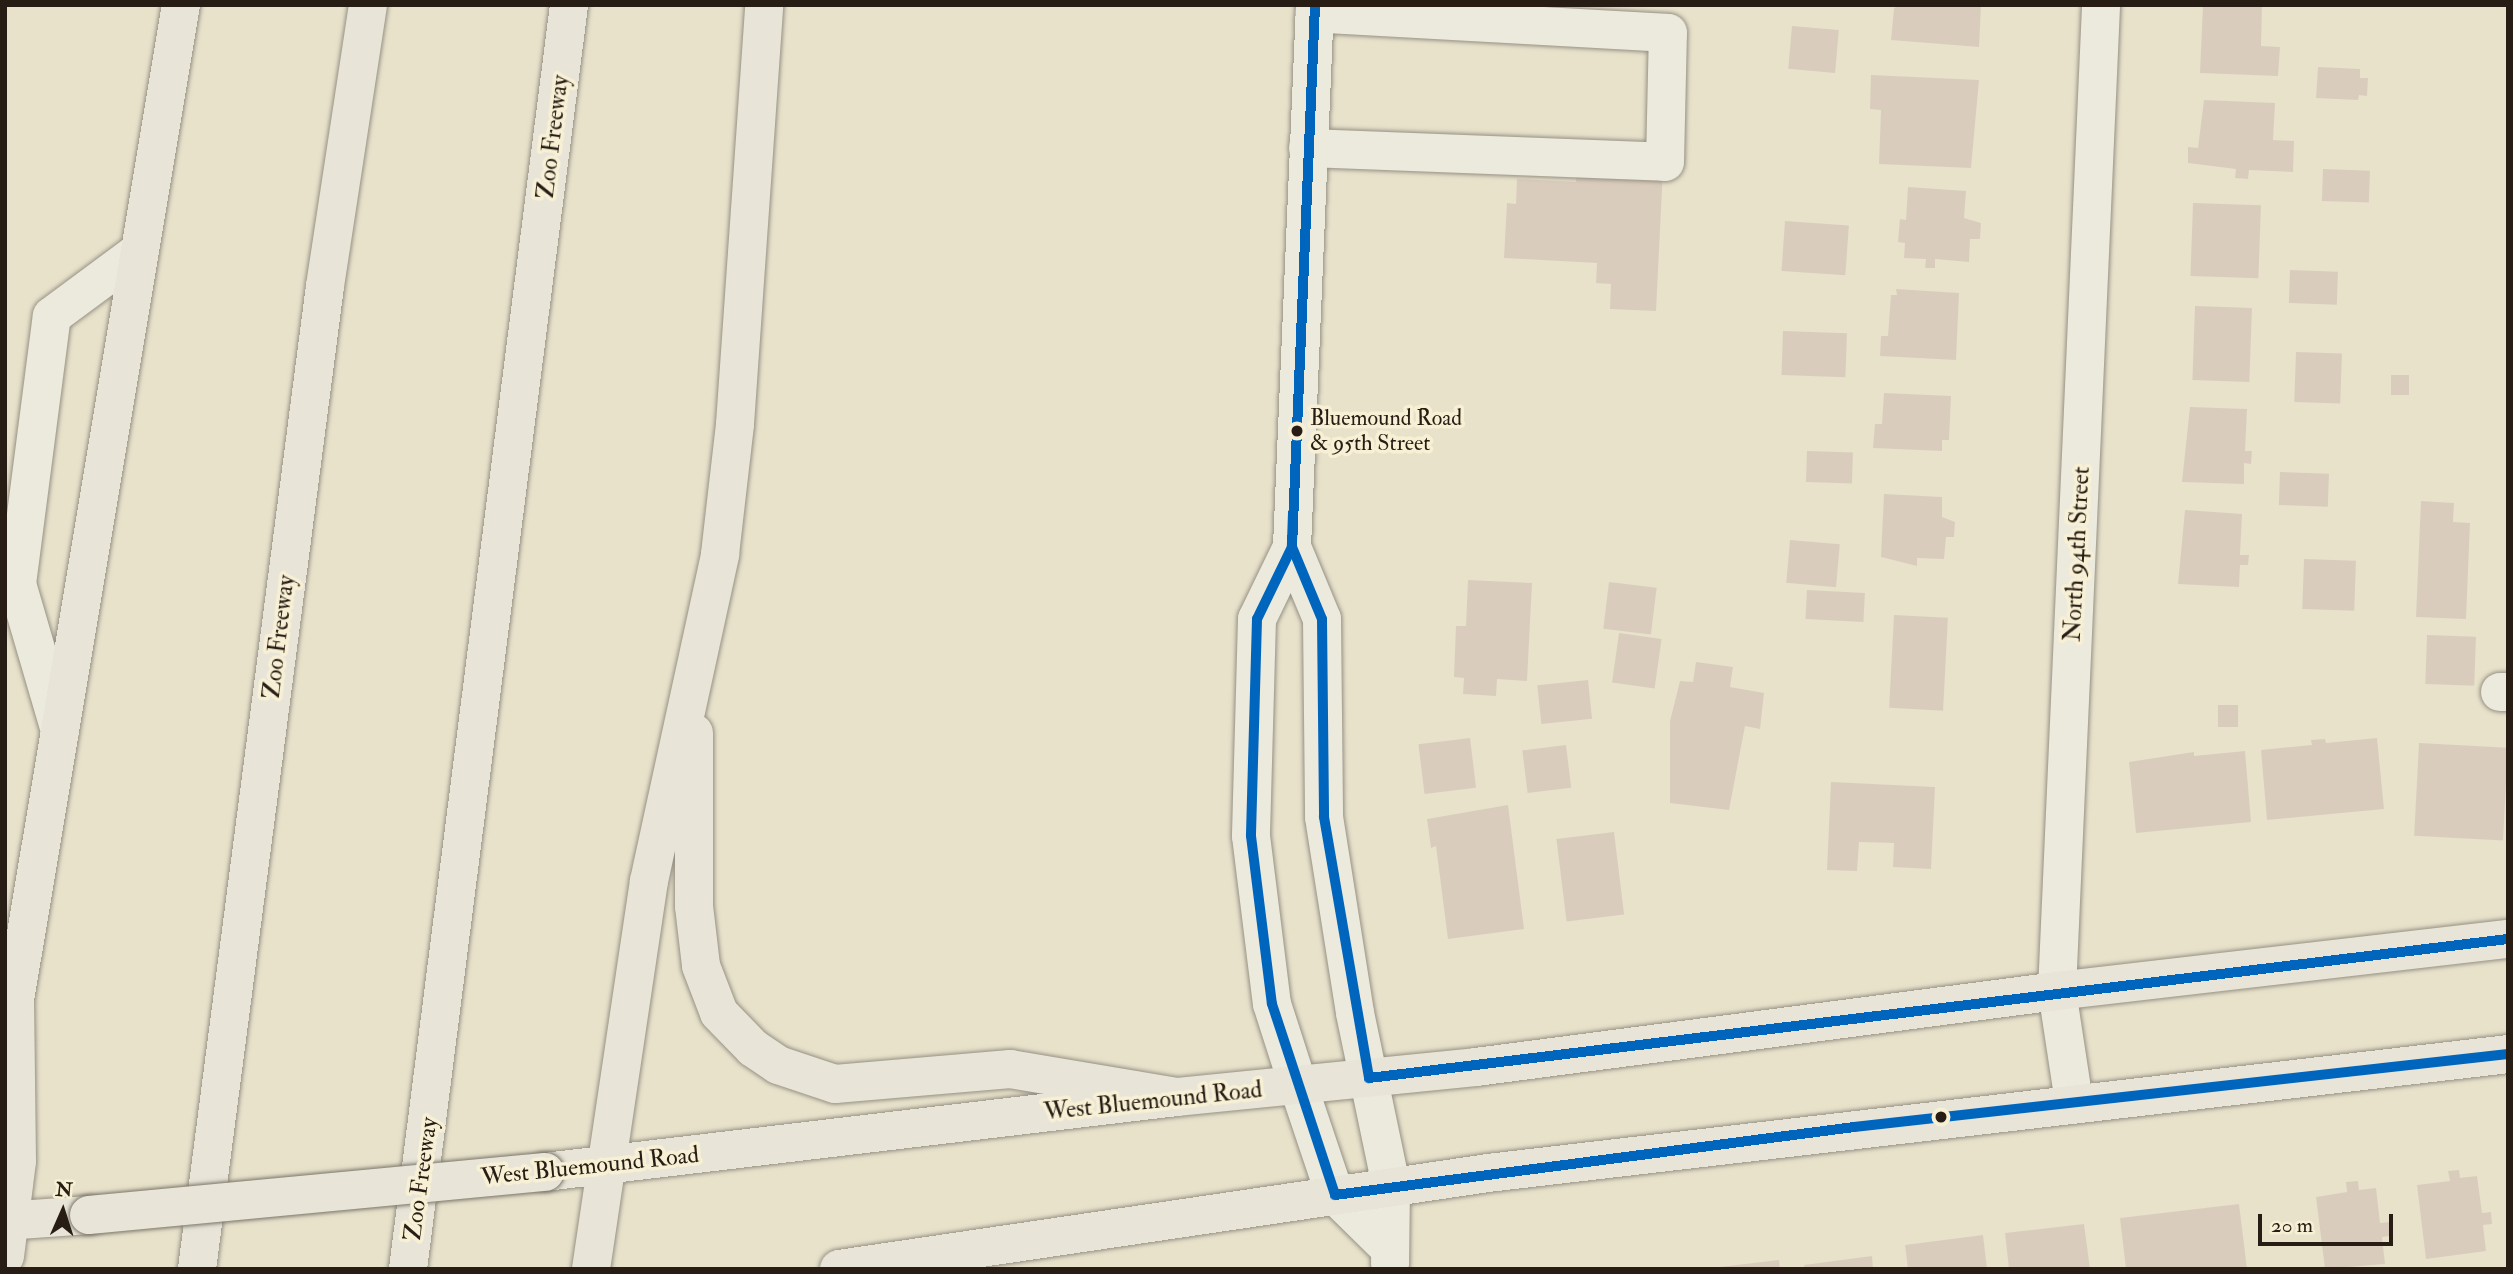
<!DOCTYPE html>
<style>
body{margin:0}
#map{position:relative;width:2513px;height:1274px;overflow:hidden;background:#e8e2cb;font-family:"IM FELL Double Pica",serif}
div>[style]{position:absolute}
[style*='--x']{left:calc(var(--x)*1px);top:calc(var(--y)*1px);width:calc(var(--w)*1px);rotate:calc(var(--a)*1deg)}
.building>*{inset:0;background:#daccbd;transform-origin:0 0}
.roads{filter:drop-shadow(0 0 2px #969184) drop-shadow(0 0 2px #969184)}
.minor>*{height:38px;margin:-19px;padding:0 19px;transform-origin:19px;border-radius:19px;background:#ece9dd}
.major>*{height:38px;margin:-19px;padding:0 19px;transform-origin:19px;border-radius:19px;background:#e8e5d8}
.highway>*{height:38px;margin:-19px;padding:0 19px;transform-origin:19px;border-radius:19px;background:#e8e5d8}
.bridges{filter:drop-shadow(0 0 2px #7b766a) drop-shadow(0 0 2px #7b766a)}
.major-bridge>*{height:38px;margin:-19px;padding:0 19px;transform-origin:19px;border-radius:19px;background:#e8e5d8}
.bus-1>*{height:10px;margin:-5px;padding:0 5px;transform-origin:5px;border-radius:5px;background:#0065bd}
.dots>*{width:19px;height:19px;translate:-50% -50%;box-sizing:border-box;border:4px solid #f8f0d5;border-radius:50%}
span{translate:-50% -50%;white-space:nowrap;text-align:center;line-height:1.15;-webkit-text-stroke:7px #f8f0d5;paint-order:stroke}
.bus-label{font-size:22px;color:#281d15}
.left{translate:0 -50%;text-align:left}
.street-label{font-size:24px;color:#281d15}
.frame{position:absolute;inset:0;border:7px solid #281d15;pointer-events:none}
.north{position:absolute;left:28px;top:1176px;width:70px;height:70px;-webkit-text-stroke:5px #f8f0d5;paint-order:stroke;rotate:3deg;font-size:19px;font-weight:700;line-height:28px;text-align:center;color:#281d15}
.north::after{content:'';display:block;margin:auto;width:24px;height:32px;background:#281d15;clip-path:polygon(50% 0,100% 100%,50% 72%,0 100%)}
.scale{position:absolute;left:2258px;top:1214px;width:135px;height:32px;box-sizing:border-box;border:4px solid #281d15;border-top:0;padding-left:9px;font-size:21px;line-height:24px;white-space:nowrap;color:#281d15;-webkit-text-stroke:5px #f8f0d5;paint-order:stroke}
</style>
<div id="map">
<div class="building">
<div style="clip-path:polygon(1901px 5px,1981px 5px,1979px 47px,1891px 40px,1894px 8px)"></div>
<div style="clip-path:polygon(2203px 5px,2262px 5px,2261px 46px,2280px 47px,2278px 76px,2200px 73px)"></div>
<div style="left:1792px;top:26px;width:47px;height:43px;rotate:5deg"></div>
<div style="clip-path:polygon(2318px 67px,2360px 69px,2360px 78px,2368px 78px,2367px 96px,2359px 95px,2358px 100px,2316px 98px)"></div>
<div style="clip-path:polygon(1871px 75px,1979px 80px,1971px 168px,1879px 164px,1881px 110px,1870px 109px)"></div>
<div style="clip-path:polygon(2204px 100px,2275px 103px,2273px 140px,2294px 141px,2293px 172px,2249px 170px,2248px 179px,2235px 178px,2236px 169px,2188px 163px,2188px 147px,2198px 148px)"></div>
<div style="clip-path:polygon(1577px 165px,1663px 170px,1656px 311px,1610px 309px,1611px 284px,1596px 283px,1597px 263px,1504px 258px,1507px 203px,1516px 204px,1517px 179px,1576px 182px)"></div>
<div style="left:2323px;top:169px;width:47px;height:32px;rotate:2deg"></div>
<div style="clip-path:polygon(1908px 187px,1966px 191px,1964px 218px,1981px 223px,1980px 239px,1970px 239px,1969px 262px,1935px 259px,1935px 268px,1925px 268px,1926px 259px,1904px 258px,1905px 243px,1898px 242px,1900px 219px,1906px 220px)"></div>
<div style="left:2193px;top:203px;width:68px;height:73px;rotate:2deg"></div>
<div style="left:1785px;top:221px;width:64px;height:50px;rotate:4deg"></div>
<div style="left:2290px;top:270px;width:48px;height:33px;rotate:2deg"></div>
<div style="clip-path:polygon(1896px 289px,1959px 293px,1956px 360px,1880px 356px,1881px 336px,1888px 336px,1891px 295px,1897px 295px)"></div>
<div style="left:2195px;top:306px;width:57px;height:74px;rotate:2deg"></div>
<div style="left:1783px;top:331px;width:64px;height:44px;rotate:2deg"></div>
<div style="left:2296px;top:352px;width:46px;height:50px;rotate:2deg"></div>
<div style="left:2391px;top:375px;width:18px;height:20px"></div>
<div style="clip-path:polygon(1884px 393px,1951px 396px,1949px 440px,1942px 440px,1942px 451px,1873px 448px,1875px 424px,1882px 424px)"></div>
<div style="clip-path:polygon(2190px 407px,2247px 409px,2245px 451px,2252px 451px,2251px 464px,2244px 463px,2244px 484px,2182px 482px)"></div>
<div style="left:1807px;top:451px;width:46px;height:31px;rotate:2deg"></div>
<div style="left:2280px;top:472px;width:49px;height:33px;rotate:2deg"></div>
<div style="clip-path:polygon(1884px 494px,1942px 497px,1942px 517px,1955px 522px,1954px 537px,1946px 537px,1944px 559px,1917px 558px,1917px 566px,1881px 557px)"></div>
<div style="clip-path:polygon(2421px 501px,2454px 503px,2453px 522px,2470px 523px,2466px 619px,2416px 617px)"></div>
<div style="clip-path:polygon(2185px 510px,2242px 514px,2240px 555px,2249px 555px,2248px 565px,2240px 565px,2239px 587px,2178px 584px)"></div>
<div style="left:1790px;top:540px;width:50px;height:43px;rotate:5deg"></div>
<div style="left:2304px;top:559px;width:52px;height:50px;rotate:2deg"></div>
<div style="clip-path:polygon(1468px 580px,1532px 583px,1527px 681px,1497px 679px,1496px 696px,1463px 694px,1464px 678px,1454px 677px,1456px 626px,1466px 626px)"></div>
<div style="left:1609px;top:582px;width:48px;height:47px;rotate:7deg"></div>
<div style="left:1807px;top:590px;width:58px;height:29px;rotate:3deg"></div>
<div style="left:1894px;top:615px;width:54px;height:93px;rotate:3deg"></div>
<div style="left:1619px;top:633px;width:43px;height:50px;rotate:8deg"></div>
<div style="left:2427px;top:635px;width:49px;height:49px;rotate:2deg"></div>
<div style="clip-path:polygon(1696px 662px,1733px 667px,1730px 687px,1764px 693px,1760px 729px,1745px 726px,1729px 810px,1670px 803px,1670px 721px,1680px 681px,1693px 682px)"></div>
<div style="left:1588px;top:680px;width:39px;height:51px;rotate:84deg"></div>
<div style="left:2218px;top:705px;width:20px;height:22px"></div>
<div style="left:1470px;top:738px;width:50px;height:52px;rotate:83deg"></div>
<div style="clip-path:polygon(2377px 738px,2384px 809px,2267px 820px,2261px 750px,2312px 745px,2311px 740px,2325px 739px,2326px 743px)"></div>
<div style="left:2419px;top:743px;width:89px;height:93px;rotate:3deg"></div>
<div style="left:1566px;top:745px;width:43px;height:44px;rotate:83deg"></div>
<div style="clip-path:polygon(2245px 751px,2251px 822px,2136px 833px,2129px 762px,2194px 752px,2194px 756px)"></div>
<div style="clip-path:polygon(1831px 782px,1935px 787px,1931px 869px,1893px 867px,1894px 843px,1859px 842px,1857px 871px,1827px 870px)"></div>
<div style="clip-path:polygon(1508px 805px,1524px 929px,1448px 939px,1436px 846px,1431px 848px,1427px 819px)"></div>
<div style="left:1614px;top:832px;width:83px;height:58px;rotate:83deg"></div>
<div style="clip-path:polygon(2459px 1170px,2460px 1178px,2477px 1176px,2482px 1213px,2491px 1212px,2492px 1224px,2483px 1225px,2486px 1251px,2426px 1259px,2417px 1185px,2450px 1181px,2448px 1171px)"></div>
<div style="clip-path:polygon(2358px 1181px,2359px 1190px,2376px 1188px,2380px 1223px,2389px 1222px,2391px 1236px,2382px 1237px,2385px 1264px,2325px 1269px,2316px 1197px,2347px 1192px,2346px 1182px)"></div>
<div style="clip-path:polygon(2239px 1204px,2247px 1269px,2126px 1269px,2120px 1218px)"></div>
<div style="clip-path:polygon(2084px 1224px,2090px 1269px,2009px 1269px,2005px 1233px)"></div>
<div style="clip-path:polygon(1983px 1235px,1987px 1269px,1908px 1269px,1905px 1245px)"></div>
<div style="clip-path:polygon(1872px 1256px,1873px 1269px,1805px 1269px,1804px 1265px)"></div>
<div style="clip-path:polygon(1779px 1260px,1780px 1269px,1720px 1269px,1720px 1267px)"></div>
</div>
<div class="roads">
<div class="minor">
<div style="--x:1315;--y:5;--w:542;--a:92.43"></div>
<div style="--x:1292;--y:547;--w:80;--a:115.9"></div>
<div style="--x:1257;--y:619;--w:217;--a:91.6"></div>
<div style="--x:1251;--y:836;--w:169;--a:82.9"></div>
<div style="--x:1272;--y:1004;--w:85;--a:72.2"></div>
<div style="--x:1298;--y:1085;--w:116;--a:71.4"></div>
<div style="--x:1335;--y:1195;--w:76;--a:44.5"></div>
<div style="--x:1308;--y:148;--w:357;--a:2.2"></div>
<div style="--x:1665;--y:162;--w:129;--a:-88.7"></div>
<div style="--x:1668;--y:33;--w:354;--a:-176.8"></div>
<div style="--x:1292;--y:547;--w:78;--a:67.4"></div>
<div style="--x:1322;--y:619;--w:198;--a:89.4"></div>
<div style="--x:1324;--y:817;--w:198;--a:81"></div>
<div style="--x:1355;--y:1013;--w:177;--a:78.2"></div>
<div style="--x:1391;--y:1186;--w:78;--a:90.7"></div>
<div style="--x:2500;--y:692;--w:8;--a:0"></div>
<div style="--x:60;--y:731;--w:153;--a:-106.3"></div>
<div style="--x:17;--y:584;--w:270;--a:-82.6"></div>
<div style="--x:52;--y:316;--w:106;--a:-36.5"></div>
<div style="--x:2074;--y:1102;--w:112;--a:-98.7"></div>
<div style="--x:2057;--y:991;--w:987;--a:-87.44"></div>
</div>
<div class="major">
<div style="--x:545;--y:1172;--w:636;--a:-6.77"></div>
<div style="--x:1177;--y:1097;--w:301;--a:-5.7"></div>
<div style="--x:1476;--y:1067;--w:586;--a:-7.45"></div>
<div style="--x:2057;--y:991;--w:454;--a:-6.6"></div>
<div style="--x:5;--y:1221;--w:84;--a:-4.1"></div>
<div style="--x:839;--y:1269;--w:656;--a:-8.41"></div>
<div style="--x:1488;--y:1173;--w:1027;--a:-6.65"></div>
</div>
<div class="highway">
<div style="--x:694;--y:733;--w:173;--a:90"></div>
<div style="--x:694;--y:906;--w:60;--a:83.3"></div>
<div style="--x:701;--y:966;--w:50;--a:69"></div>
<div style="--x:719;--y:1013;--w:49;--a:45.8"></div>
<div style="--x:753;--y:1048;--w:30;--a:34"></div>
<div style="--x:778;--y:1065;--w:60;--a:18.4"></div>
<div style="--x:835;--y:1084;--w:176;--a:-4.9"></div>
<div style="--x:1010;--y:1069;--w:169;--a:9.5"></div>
<div style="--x:5;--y:1256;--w:96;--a:-82.8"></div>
<div style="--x:17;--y:1161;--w:161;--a:-90.7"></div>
<div style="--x:15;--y:1000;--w:1009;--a:-80.53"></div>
<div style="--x:197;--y:1269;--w:991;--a:-82.58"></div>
<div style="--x:325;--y:286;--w:284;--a:-81.3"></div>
<div style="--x:408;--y:1269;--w:1274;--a:-82.74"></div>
<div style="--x:591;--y:1269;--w:392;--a:-81.5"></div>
<div style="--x:649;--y:881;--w:335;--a:-77.7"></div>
<div style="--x:720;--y:554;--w:131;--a:-83.4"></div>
<div style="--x:735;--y:424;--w:420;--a:-86"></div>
</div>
</div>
<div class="bridges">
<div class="major-bridge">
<div style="--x:89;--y:1215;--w:458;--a:-5.4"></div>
</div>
</div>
<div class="bus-1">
<div style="--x:1315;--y:5;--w:542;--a:92.43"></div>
<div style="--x:1292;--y:547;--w:80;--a:115.9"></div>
<div style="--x:1257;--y:619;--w:217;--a:91.6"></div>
<div style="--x:1251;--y:836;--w:169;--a:82.9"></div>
<div style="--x:1272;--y:1004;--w:201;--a:71.7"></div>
<div style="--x:1335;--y:1195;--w:523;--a:-7.46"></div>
<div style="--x:1854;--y:1127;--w:658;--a:-6.37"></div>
<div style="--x:1293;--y:513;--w:34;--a:92"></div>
<div style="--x:1292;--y:547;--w:78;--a:67.4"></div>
<div style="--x:1322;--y:619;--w:198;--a:89.4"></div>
<div style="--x:1324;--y:817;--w:265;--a:80.2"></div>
<div style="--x:1369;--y:1078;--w:1147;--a:-6.96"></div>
</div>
<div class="dots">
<div style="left:1297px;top:431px;background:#281d15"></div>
<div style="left:1941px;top:1117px;background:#281d15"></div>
</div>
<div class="bus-label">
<span class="left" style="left:1310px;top:431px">Bluemound Road<br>&amp; 95th Street</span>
</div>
<div class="street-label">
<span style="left:553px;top:137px;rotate:-83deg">Zoo Freeway</span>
<span style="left:2077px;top:554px;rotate:-87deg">North 94th Street</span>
<span style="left:279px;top:637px;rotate:-83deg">Zoo Freeway</span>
<span style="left:1153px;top:1101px;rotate:-6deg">West Bluemound Road</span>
<span style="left:590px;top:1166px;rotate:-6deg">West Bluemound Road</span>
<span style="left:421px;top:1179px;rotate:-82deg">Zoo Freeway</span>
</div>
<div class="frame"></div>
<div class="north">N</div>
<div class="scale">20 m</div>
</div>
